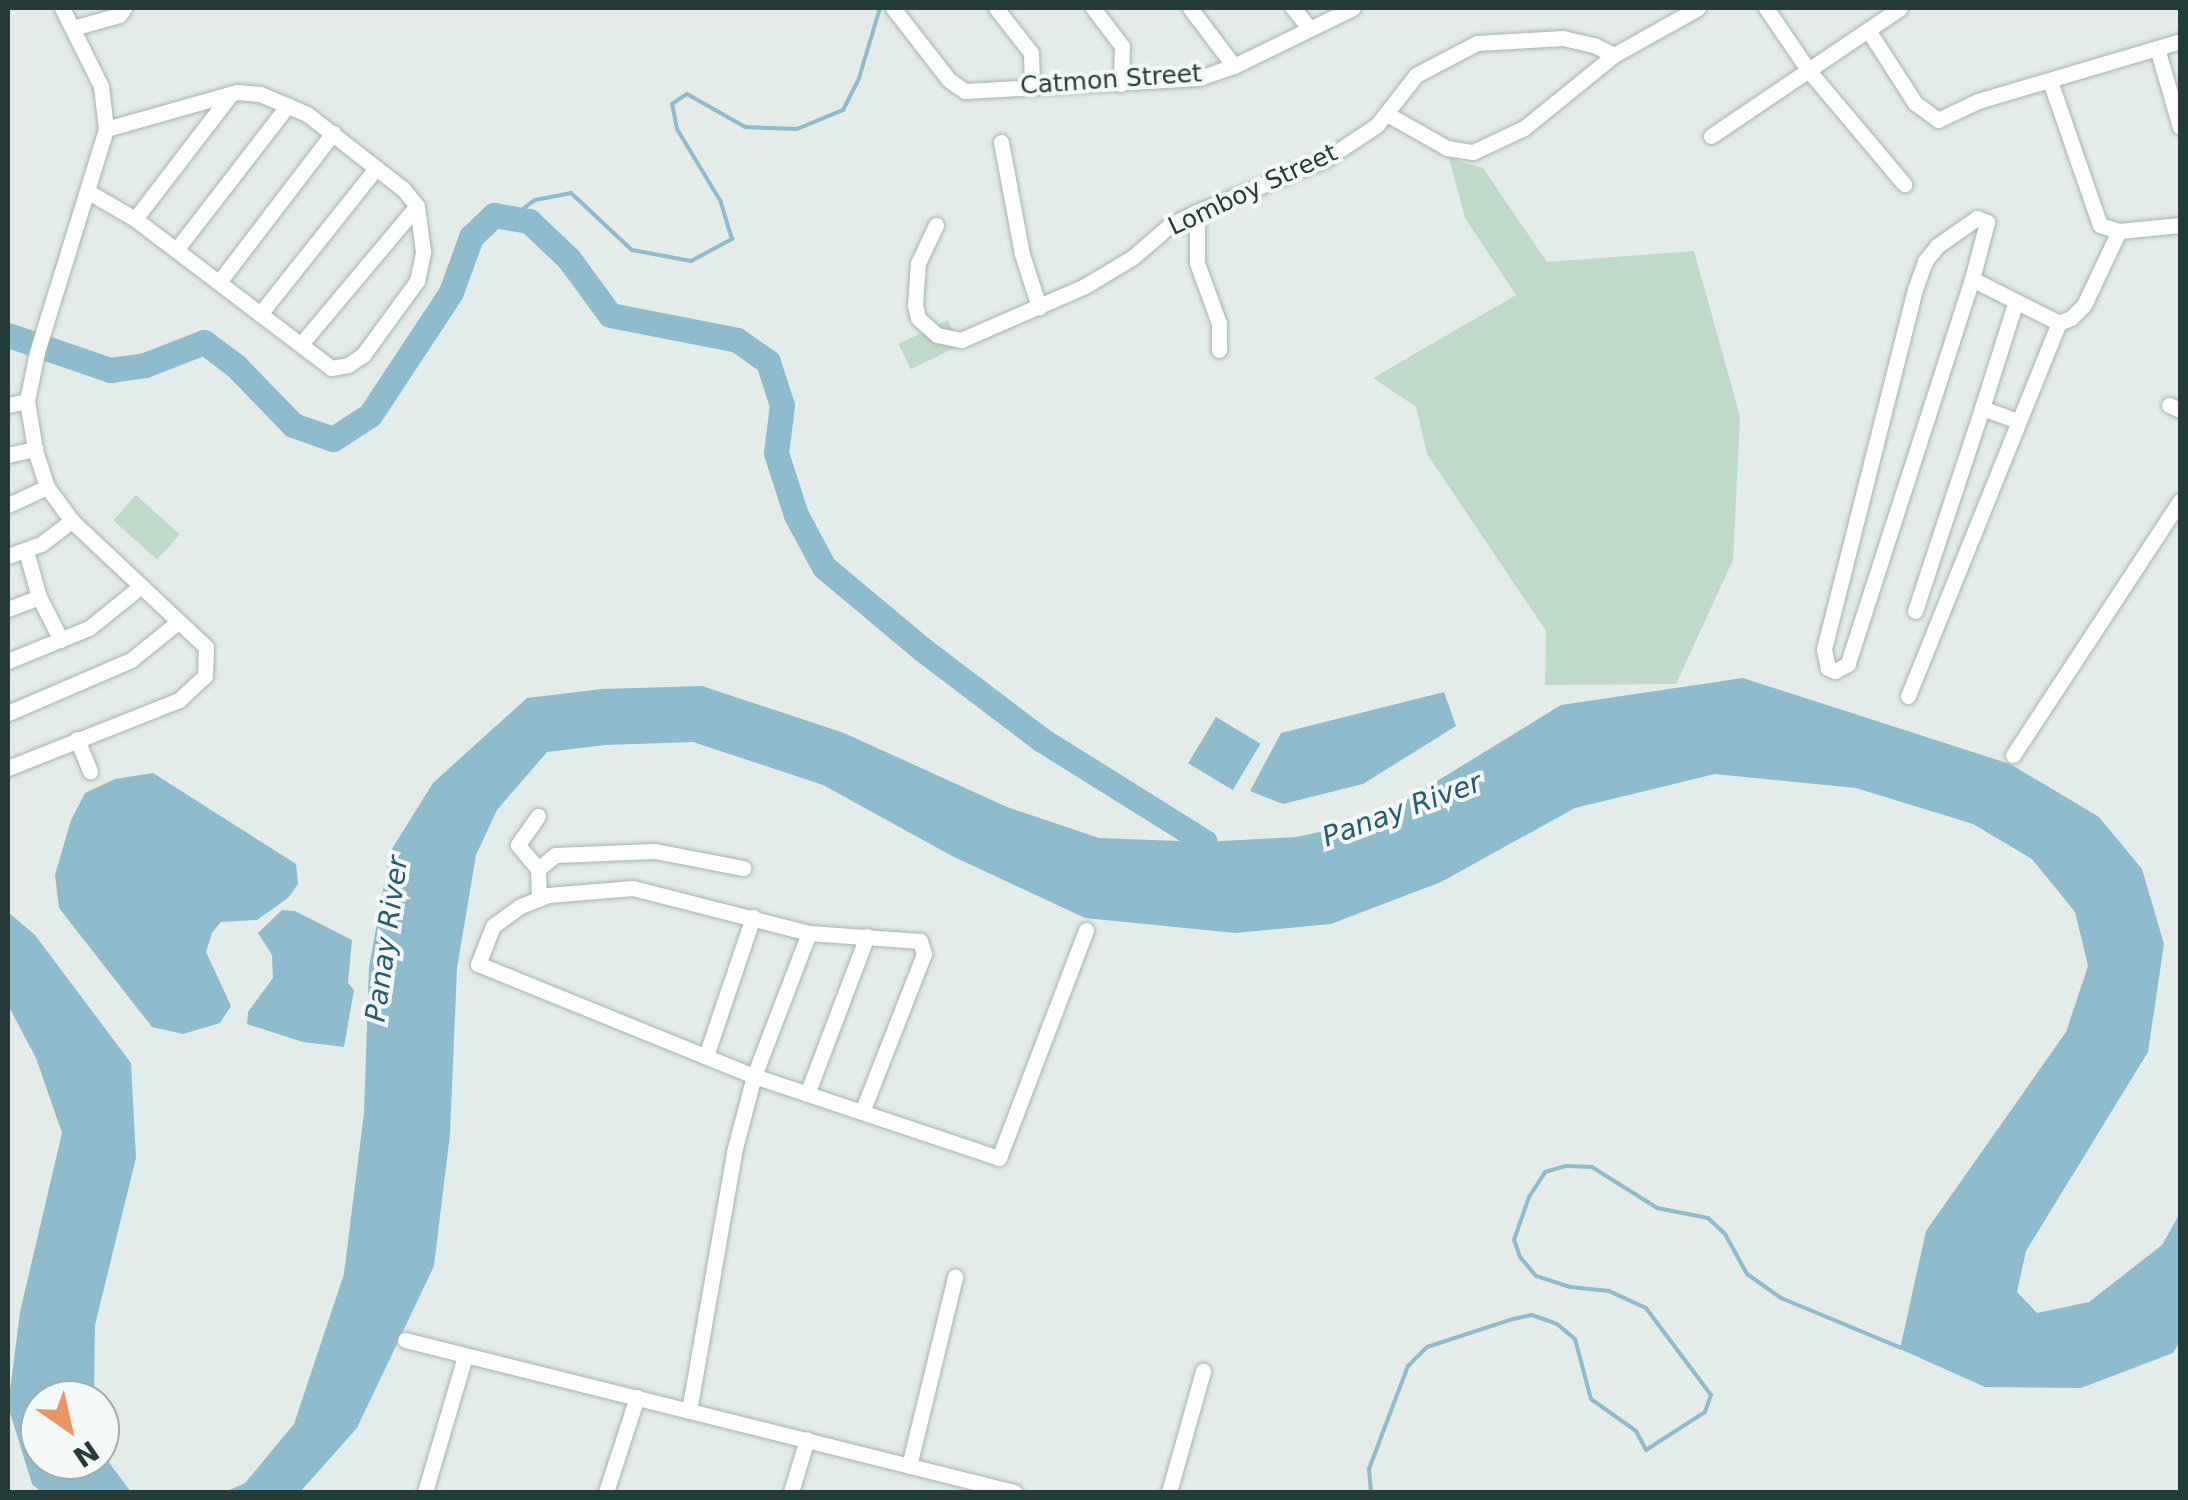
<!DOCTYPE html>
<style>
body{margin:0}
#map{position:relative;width:2188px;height:1500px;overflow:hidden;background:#e3ece9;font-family:"DejaVu Sans",sans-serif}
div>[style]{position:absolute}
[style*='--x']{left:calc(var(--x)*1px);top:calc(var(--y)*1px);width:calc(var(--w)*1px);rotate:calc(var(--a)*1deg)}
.green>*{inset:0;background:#bedbca;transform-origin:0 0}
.water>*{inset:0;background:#8fbccd;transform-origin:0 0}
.stream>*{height:4px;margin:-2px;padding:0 2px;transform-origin:2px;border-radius:2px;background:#8fbccd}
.river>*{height:25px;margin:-12.5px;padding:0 12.5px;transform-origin:12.5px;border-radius:12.5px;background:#8fbccd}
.roads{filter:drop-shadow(0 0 2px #a6b4b1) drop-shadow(0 0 2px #a6b4b1)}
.minor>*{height:15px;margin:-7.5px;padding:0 7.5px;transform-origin:7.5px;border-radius:7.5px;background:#fff}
span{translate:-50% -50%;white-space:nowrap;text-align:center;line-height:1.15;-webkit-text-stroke:8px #f4f9f7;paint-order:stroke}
.street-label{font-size:25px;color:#243c39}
.water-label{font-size:28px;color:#225c74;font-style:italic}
.frame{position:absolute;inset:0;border:10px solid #243c39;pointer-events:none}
.north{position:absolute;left:20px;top:1380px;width:100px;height:100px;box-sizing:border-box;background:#f4f9f7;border:2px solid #a1adab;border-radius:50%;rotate:146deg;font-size:28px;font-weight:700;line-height:40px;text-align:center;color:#243c39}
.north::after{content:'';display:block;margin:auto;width:35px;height:45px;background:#e89666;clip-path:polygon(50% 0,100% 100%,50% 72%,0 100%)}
</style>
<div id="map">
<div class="green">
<div style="clip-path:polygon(1449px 158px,1483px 168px,1547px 262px,1694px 251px,1740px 416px,1733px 560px,1676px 684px,1545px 685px,1546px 631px,1427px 454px,1416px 407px,1373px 378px,1516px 295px,1465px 218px)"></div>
<div style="left:948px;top:320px;width:28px;height:55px;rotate:64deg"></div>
<div style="left:136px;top:495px;width:59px;height:34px;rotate:42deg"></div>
</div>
<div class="water">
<div style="clip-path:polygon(1743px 678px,2010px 764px,2099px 817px,2142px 869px,2164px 944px,2148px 1052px,2026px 1251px,2017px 1292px,2037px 1313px,2089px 1302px,2162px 1245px,2180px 1213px,2180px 1341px,2173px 1353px,2081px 1388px,1985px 1387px,1900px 1349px,1926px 1231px,2066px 1032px,2088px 966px,2075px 912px,2032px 859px,1973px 824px,1856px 788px,1715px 774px,1575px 808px,1441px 882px,1331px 924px,1235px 933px,1085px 918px,952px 856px,823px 785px,693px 742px,606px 745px,547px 752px,497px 810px,476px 855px,457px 968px,450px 1134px,434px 1266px,357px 1428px,300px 1492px,225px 1492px,245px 1483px,294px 1424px,344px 1274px,364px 1113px,369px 967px,390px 852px,433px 783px,527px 698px,602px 689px,702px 686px,844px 733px,1007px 807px,1099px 838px,1205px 842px,1296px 837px,1372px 821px,1561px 705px)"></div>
<div style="clip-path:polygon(1444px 692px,1456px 726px,1363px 784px,1283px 804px,1250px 791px,1281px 733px)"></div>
<div style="left:1216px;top:717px;width:52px;height:54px;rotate:31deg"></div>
<div style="clip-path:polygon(153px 773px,296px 864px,298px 884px,288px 898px,257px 920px,221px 922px,212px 933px,206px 952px,231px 1006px,220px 1023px,183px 1034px,152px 1027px,59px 908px,55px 875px,71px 820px,85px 793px,115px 779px)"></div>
<div style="clip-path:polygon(282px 910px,295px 911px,352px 940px,348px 983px,354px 990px,344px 1047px,303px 1042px,247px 1024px,248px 1012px,273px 978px,272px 955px,258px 933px)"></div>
<div style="clip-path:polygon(8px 912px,35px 935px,131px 1063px,136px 1158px,95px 1325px,94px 1400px,40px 1400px,40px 1460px,100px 1460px,100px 1433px,110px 1464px,131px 1492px,41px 1492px,32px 1484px,8px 1406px,20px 1312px,62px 1133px,36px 1058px,8px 1005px)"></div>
</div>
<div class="stream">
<div style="--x:511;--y:218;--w:30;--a:-37"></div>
<div style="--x:535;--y:200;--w:37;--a:-11"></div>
<div style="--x:571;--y:193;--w:83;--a:43.1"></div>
<div style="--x:632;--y:250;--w:60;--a:10.6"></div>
<div style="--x:691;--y:261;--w:47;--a:-28.2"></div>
<div style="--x:732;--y:239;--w:39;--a:-107"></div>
<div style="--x:721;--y:202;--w:85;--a:-121.1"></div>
<div style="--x:677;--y:129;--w:25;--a:-101"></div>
<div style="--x:672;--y:104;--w:18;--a:-34"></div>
<div style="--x:687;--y:94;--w:67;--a:29.6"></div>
<div style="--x:745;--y:127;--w:52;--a:2.2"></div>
<div style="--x:797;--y:129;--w:50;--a:-22.4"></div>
<div style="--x:843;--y:110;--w:36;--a:-63"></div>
<div style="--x:859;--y:78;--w:73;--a:-73.3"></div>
<div style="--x:1371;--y:1492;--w:23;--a:-95"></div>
<div style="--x:1369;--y:1469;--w:110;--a:-69.3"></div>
<div style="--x:1408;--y:1366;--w:27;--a:-45"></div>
<div style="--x:1427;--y:1347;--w:90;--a:-18"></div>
<div style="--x:1513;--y:1319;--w:19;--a:-12"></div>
<div style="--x:1532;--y:1315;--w:27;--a:20"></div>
<div style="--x:1557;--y:1324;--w:23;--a:40"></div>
<div style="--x:1575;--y:1339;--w:62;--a:75.1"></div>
<div style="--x:1591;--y:1399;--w:55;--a:35.4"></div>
<div style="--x:1636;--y:1431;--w:21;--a:62"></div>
<div style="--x:1646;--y:1450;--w:70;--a:-32.8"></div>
<div style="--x:1705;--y:1412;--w:18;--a:-71"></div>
<div style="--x:1711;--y:1395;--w:109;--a:-126.8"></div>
<div style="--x:1646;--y:1308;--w:41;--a:-155.3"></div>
<div style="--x:1609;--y:1291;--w:39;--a:-174"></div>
<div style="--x:1570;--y:1287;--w:36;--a:-162"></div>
<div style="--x:1536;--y:1276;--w:25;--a:-130"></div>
<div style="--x:1520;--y:1257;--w:18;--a:-109"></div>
<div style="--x:1514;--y:1240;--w:46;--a:-70.8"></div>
<div style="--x:1529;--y:1197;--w:30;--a:-57"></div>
<div style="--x:1545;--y:1172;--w:22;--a:-16"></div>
<div style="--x:1566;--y:1166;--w:26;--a:2"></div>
<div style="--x:1592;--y:1167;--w:77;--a:32.2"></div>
<div style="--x:1657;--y:1208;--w:52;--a:11.1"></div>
<div style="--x:1708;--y:1218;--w:23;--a:43"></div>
<div style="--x:1725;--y:1234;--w:46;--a:61.2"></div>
<div style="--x:1747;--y:1274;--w:42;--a:35.2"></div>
<div style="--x:1781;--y:1298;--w:130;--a:22.6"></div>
</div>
<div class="river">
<div style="--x:8;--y:335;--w:108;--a:18.9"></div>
<div style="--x:110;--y:370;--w:35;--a:-8"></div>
<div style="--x:145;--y:365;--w:63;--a:-21.3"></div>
<div style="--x:204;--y:342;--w:40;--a:37"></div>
<div style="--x:236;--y:366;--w:82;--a:46"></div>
<div style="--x:293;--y:425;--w:42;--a:19.3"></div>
<div style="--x:333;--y:439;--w:44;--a:-33"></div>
<div style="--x:370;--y:415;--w:147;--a:-56.6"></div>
<div style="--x:451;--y:292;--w:59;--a:-70"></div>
<div style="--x:471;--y:237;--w:32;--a:-44"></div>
<div style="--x:494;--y:215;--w:36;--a:10"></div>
<div style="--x:529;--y:221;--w:55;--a:43.5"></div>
<div style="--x:569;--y:259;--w:69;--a:53.8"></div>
<div style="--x:610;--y:315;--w:129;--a:11.1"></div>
<div style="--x:737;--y:340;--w:38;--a:35"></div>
<div style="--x:768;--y:362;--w:45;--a:72"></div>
<div style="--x:782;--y:405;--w:48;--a:97.1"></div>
<div style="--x:776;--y:453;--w:65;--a:72.1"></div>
<div style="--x:796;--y:515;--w:59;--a:61.7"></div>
<div style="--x:824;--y:567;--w:128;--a:39.9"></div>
<div style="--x:922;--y:649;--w:151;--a:37.2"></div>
<div style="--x:1042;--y:740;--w:192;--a:32"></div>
</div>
<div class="roads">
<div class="minor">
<div style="--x:893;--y:8;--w:91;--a:52.1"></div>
<div style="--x:949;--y:80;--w:19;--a:35"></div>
<div style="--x:965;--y:91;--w:234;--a:-3.2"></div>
<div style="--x:1199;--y:78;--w:37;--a:-19"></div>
<div style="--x:1234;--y:66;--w:132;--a:-26"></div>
<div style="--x:996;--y:8;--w:57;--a:52.1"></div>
<div style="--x:1031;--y:53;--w:33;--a:88"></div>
<div style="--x:1093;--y:8;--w:48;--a:52.7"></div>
<div style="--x:1122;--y:46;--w:38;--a:92"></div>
<div style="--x:1190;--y:8;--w:73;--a:52.8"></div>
<div style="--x:1293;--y:8;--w:26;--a:51"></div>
<div style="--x:1766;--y:8;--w:76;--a:55.7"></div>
<div style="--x:1809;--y:71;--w:148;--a:49.9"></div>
<div style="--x:73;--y:28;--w:48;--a:-15.8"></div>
<div style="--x:119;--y:15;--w:9;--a:-54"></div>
<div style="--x:1868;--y:30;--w:87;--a:57.2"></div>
<div style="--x:1915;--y:103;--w:29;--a:36"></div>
<div style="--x:1938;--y:120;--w:44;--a:-25.4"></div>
<div style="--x:1978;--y:101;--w:211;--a:-16.5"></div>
<div style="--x:2157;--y:48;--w:82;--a:73.8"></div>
<div style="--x:2050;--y:81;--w:152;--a:70.9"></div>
<div style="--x:2100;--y:225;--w:20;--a:18"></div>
<div style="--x:2119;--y:231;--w:61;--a:-5.6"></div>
<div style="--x:1387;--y:114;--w:69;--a:29.5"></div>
<div style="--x:1447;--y:148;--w:26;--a:9"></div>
<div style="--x:1473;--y:152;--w:56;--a:-25.2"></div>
<div style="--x:1524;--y:128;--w:116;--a:-39"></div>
<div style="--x:1614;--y:55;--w:96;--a:-29.2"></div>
<div style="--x:1711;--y:136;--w:228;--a:-34.1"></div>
<div style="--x:1001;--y:142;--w:114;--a:79.4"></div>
<div style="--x:1022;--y:254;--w:56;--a:72.2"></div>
<div style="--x:87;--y:191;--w:56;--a:30.3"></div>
<div style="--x:135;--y:219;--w:246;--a:37.2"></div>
<div style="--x:331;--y:368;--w:17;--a:-10"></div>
<div style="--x:348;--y:365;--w:18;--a:-34"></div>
<div style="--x:363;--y:355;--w:92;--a:-53.9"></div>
<div style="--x:417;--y:281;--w:30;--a:-78"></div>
<div style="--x:423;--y:252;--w:46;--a:-97.4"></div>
<div style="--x:417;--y:206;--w:22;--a:-129"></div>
<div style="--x:403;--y:189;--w:122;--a:-142"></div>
<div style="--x:307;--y:114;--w:51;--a:-156.9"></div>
<div style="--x:260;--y:94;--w:23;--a:-175"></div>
<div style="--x:237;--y:92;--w:136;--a:164.2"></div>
<div style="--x:1197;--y:212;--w:51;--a:90"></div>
<div style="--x:1197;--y:263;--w:64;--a:69.9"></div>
<div style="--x:1219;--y:323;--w:27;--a:90"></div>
<div style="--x:1977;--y:218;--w:11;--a:22"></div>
<div style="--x:1987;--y:222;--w:59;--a:104.7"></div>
<div style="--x:1972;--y:279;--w:404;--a:107.9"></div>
<div style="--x:1848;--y:664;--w:15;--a:152"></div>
<div style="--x:1835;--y:671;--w:8;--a:-157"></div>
<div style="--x:1828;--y:668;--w:19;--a:-102"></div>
<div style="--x:1824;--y:649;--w:371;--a:-75.8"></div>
<div style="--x:1915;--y:289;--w:30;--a:-70"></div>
<div style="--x:1925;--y:261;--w:19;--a:-51"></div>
<div style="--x:1937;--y:246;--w:49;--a:-35"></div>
<div style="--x:135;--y:219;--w:158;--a:-52.5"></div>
<div style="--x:936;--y:225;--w:42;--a:115.3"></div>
<div style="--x:918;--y:263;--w:42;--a:94.1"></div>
<div style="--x:915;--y:305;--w:13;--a:77"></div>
<div style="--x:918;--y:318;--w:25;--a:42"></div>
<div style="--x:937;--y:335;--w:25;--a:12"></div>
<div style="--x:961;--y:340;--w:135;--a:-23.5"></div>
<div style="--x:1085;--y:286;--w:56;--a:-31.1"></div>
<div style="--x:1133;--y:257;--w:48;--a:-40.7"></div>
<div style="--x:1169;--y:226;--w:31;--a:-27"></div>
<div style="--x:1197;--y:212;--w:139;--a:-22.3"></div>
<div style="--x:1326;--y:159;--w:61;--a:-33.7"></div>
<div style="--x:1377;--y:125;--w:63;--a:-52"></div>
<div style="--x:1416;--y:75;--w:69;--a:-27.7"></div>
<div style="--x:1477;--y:43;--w:86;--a:-3.3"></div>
<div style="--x:1563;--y:38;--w:32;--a:13"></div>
<div style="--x:1594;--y:45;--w:22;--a:27"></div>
<div style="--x:176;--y:250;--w:183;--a:-52.3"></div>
<div style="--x:1972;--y:279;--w:97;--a:26.8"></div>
<div style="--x:2059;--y:323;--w:13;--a:-23"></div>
<div style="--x:2071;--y:318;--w:18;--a:-45"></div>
<div style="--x:2084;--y:305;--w:82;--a:-64.7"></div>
<div style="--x:219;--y:282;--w:188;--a:-52.6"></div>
<div style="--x:260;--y:314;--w:186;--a:-51.5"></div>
<div style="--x:301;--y:344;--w:180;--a:-50"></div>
<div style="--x:8;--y:405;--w:19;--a:-12"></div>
<div style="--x:2169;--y:405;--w:12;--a:24"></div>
<div style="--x:1982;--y:408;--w:112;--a:-72.4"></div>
<div style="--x:8;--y:455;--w:28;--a:-13"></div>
<div style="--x:8;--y:505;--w:43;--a:-24.8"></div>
<div style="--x:26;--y:551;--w:48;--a:74.2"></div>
<div style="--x:39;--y:597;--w:48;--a:62.9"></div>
<div style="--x:8;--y:556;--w:35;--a:-20"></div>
<div style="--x:41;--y:544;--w:39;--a:-37"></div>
<div style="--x:8;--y:609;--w:33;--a:-21"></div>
<div style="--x:1915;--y:611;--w:214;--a:-71.7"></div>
<div style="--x:1982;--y:408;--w:38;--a:20"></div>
<div style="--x:8;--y:661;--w:87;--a:-22.2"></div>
<div style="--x:89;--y:628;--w:67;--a:-38.9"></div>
<div style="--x:1908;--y:696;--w:402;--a:-68"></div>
<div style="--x:8;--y:713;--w:134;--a:-23.3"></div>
<div style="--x:131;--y:660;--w:60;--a:-39"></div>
<div style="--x:77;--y:739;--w:35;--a:68"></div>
<div style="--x:2013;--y:755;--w:304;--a:-56.7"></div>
<div style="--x:8;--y:768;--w:184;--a:-21.7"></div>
<div style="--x:179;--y:700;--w:35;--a:-43"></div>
<div style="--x:205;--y:676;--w:29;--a:-88"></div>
<div style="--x:206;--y:647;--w:184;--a:-136.8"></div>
<div style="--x:72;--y:521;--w:42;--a:-126.3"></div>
<div style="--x:47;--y:487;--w:40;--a:-108"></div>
<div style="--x:35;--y:449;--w:49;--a:-99.5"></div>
<div style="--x:27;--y:401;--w:50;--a:-78.5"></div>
<div style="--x:37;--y:352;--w:233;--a:-72.8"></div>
<div style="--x:106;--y:129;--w:43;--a:-96.6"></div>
<div style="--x:101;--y:86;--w:87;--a:-116.6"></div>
<div style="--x:538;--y:816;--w:35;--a:125"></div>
<div style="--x:518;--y:845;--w:31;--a:50"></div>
<div style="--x:539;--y:899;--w:30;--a:-92"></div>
<div style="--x:538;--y:869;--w:22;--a:-39"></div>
<div style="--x:555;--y:855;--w:100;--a:-2.3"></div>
<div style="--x:655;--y:851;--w:90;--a:10.9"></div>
<div style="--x:706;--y:1056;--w:147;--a:-71.3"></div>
<div style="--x:807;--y:1094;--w:169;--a:-69.2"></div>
<div style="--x:862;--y:1112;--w:170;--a:-68.6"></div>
<div style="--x:924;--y:954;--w:14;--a:-107"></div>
<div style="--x:920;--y:941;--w:111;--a:-175.9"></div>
<div style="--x:809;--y:933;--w:182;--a:-165.7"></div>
<div style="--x:633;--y:888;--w:85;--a:175.3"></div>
<div style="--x:548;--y:895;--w:31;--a:158"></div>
<div style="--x:519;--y:907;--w:32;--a:144"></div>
<div style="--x:493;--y:926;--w:41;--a:111.5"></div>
<div style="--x:478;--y:964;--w:298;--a:22.1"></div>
<div style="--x:754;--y:1076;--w:258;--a:18.5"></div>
<div style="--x:999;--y:1158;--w:244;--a:-69.1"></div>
<div style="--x:405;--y:1340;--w:628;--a:14.01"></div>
<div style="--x:689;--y:1411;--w:263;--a:-80.1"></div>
<div style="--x:734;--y:1152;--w:79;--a:-75.3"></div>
<div style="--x:754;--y:1076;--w:153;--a:-69"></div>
<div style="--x:909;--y:1466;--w:195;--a:-76.3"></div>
<div style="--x:425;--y:1492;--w:142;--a:-73.6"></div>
<div style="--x:606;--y:1492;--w:100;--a:-71.9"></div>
<div style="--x:791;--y:1492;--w:55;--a:-73.2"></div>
<div style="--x:1169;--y:1492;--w:126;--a:-74.3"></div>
</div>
</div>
<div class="street-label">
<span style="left:1111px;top:80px;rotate:-4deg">Catmon Street</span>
<span style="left:1253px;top:190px;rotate:-25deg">Lomboy Street</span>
</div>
<div class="water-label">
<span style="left:1402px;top:810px;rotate:-20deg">Panay River</span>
<span style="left:387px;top:939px;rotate:-82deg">Panay River</span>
</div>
<div class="frame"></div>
<div class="north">N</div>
</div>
